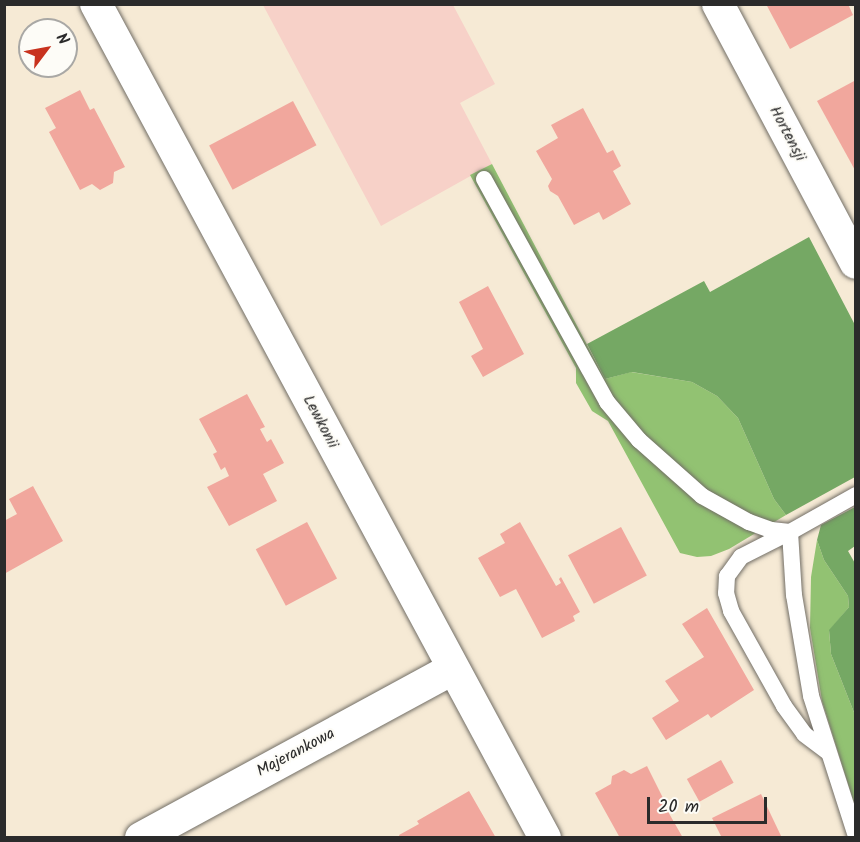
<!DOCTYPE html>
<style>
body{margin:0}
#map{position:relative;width:860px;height:842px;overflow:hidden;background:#f6ead5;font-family:Kalam,sans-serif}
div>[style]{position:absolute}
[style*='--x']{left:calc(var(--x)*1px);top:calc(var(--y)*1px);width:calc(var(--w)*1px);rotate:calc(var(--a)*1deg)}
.built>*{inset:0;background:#f7d1c8}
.green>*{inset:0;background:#92c272}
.forest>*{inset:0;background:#75a864}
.building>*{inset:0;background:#f1a79d;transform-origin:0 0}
.roads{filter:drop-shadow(0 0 2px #726e66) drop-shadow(0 0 2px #726e66)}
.service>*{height:16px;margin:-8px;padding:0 8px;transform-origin:8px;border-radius:8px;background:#fff}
.minor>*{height:32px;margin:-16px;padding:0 16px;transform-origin:16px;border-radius:16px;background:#fff}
span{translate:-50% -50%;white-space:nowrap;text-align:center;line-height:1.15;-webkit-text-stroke:4.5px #fdfcf7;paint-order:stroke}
.street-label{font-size:16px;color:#2b2b2b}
.frame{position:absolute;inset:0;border:6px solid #2b2b2b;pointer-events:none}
.north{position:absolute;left:18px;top:18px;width:60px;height:60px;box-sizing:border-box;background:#fdfcf7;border:2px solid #a9a8a5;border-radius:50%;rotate:58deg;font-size:16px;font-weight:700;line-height:24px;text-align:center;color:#2b2b2b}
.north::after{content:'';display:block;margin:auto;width:21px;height:27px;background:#c8321e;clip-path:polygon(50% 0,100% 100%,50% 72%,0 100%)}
.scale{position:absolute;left:647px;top:797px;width:120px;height:27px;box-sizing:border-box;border:3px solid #2b2b2b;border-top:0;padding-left:8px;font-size:18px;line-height:21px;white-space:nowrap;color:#2b2b2b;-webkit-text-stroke:4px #fdfcf7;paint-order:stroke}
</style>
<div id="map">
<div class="built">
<div style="clip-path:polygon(263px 5px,453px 5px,495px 84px,460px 103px,492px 164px,381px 226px)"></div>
</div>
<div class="green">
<div style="clip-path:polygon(492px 164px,605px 379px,631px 372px,692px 382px,717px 396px,738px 418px,774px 499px,786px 515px,729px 549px,711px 556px,697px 557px,680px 553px,608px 421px,592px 411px,576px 383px,576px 368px,470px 175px)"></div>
<div style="clip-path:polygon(817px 540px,824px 560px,848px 596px,849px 607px,829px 631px,831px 654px,855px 715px,855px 806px,822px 701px,810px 628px,811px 577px)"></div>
</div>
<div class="forest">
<div style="clip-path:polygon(809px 237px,855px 325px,855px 477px,786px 515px,774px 499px,738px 418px,717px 396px,692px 382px,632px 372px,605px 379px,587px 344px,704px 281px,710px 292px)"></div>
<div style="clip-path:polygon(855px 507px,855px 546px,848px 551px,856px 565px,855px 715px,831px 654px,829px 630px,849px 607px,848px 596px,824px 560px,817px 540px,821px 525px)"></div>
</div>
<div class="building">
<div style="clip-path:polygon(766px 4px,848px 4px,853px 15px,790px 49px)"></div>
<div style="clip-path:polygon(856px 80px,856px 172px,817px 101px)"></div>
<div style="clip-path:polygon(80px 90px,90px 110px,94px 108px,125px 167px,114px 172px,113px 183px,100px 190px,92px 184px,80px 190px,49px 132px,56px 128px,45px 108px)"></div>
<div style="left:293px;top:101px;width:50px;height:95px;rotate:62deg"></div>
<div style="clip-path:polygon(583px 108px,607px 153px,613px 150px,621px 166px,613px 171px,631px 204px,603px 220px,599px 212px,574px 225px,558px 196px,550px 191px,548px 186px,552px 179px,536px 151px,558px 138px,551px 125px)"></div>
<div style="clip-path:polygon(488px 286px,524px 354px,483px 377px,471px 356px,483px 349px,459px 302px)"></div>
<div style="clip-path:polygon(247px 394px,265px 427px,260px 429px,267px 442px,271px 439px,284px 463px,263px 474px,277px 501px,229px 526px,207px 487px,229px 476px,225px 467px,221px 470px,213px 454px,217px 452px,199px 419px)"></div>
<div style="clip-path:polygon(33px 486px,63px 541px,4px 574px,4px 521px,17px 514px,9px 499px)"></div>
<div style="left:307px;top:522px;width:64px;height:58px;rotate:62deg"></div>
<div style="clip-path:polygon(520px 522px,556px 586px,561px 583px,559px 579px,561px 577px,580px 612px,573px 616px,575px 621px,542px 638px,516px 589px,500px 597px,478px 558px,505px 543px,500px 534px)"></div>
<div style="left:621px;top:527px;width:55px;height:60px;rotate:62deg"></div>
<div style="clip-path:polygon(707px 608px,754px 690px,711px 718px,708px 714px,666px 740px,652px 718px,679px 701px,665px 681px,704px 657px,682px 624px)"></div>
<div style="left:721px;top:760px;width:26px;height:39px;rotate:61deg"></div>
<div style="clip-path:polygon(647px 766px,664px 800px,662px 801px,683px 838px,620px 838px,595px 793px,611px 784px,612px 776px,624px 770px,631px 774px)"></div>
<div style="clip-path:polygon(469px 791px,496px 838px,400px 838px,399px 835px,419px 824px,417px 821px)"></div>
<div style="clip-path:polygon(761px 794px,782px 838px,722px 838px,712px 818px)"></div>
</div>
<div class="roads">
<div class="service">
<div style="--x:484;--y:179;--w:255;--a:61.1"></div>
<div style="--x:607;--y:402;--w:50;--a:49.9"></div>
<div style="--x:639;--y:440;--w:84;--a:41.6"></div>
<div style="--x:702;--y:496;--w:54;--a:29"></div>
<div style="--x:749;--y:522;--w:23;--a:20"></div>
<div style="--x:771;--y:530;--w:19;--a:6"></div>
<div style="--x:856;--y:495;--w:76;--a:150.7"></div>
<div style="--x:790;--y:532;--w:63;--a:86.4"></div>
<div style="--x:794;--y:595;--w:102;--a:80.4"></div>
<div style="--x:811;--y:696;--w:147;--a:72.2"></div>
<div style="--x:790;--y:532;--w:55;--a:153"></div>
<div style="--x:741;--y:557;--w:24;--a:126"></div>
<div style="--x:727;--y:576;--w:17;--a:93"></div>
<div style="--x:726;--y:593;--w:19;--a:74"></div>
<div style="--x:731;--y:611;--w:109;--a:60.8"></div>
<div style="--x:784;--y:706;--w:34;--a:54"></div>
<div style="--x:804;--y:734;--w:30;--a:37"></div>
</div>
<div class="minor">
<div style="--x:96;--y:4;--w:947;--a:61.7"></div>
<div style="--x:718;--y:4;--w:293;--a:62"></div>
<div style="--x:141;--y:838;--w:354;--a:-28.5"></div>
</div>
</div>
<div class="street-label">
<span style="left:787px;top:134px;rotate:62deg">Hortensji</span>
<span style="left:320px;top:422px;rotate:62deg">Lewkonii</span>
<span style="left:296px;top:753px;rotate:-28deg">Majerankowa</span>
</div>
<div class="frame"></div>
<div class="north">N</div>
<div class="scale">20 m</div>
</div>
